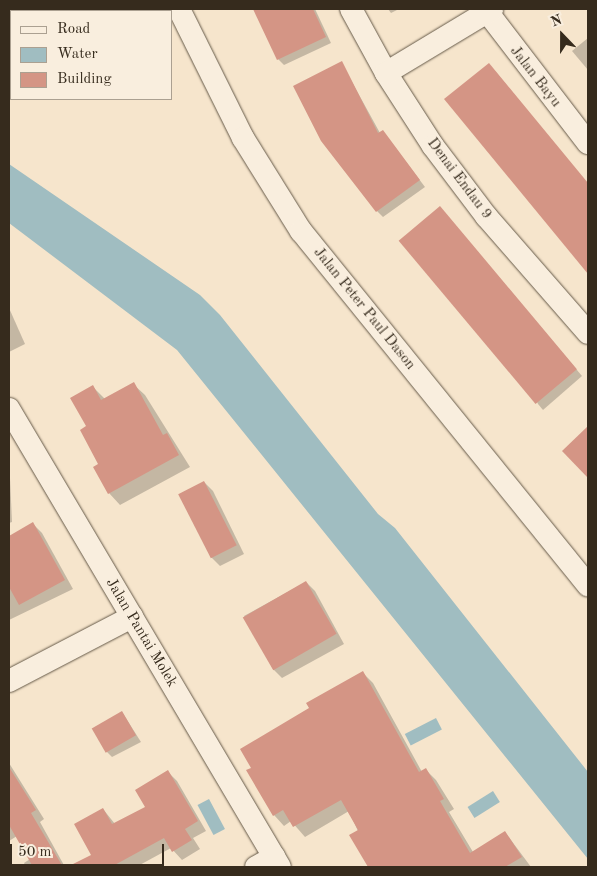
<!DOCTYPE html>
<style>
body{margin:0}
#map{position:relative;width:597px;height:876px;overflow:hidden;background:#f6e5cc;font-family:"Old Standard TT",serif}
div>[style]{position:absolute}
[style*='--x']{left:calc(var(--x)*1px);top:calc(var(--y)*1px);width:calc(var(--w)*1px);rotate:calc(var(--a)*1deg)}
.water>*{inset:0;background:#a0bdc1;transform-origin:0 0}
.shadow>*{inset:0;background:#0003}
.building>*{inset:0;background:#d49585;transform-origin:0 0}
.roads{filter:drop-shadow(0 0 1px #665a49) drop-shadow(0 0 1px #665a49)}
.minor>*{height:22px;margin:-11px;padding:0 11px;transform-origin:11px;border-radius:11px;background:#f9eede}
span{translate:-50% -50%;white-space:nowrap;text-align:center;line-height:1.15;-webkit-text-stroke:4px #f9eede;paint-order:stroke}
.street-label{font-size:15px;color:#362b1d}
.frame{position:absolute;inset:0;border:10px solid #362b1d;pointer-events:none}
.legend{position:absolute;left:10px;top:10px;width:162px;height:90px;box-sizing:border-box;background:#f9eede;border:1px solid #aba091;margin:0;padding:6px 9px;list-style:none;font-size:15px;color:#362b1d}
.legend li{display:flex;align-items:center;gap:10px;height:25px}
.legend b{width:25px;border:1px solid #aba091}
.north{position:absolute;left:537px;top:10px;width:50px;height:50px;-webkit-text-stroke:4px #f9eede;paint-order:stroke;rotate:338deg;font-size:14px;font-weight:700;line-height:20px;text-align:center;color:#362b1d}
.north::after{content:'';display:block;margin:auto;width:18px;height:22px;background:#362b1d;clip-path:polygon(50% 0,100% 100%,50% 72%,0 100%)}
.scale{position:absolute;left:10px;top:844px;width:154px;height:22px;box-sizing:border-box;border:2px solid #362b1d;border-top:0;padding-left:6px;font-size:15px;line-height:18px;white-space:nowrap;color:#362b1d;-webkit-text-stroke:4px #f9eede;paint-order:stroke}
</style>
<div id="map">
<div class="water">
<div style="clip-path:polygon(9px 164px,200px 295px,220px 315px,378px 514px,395px 528px,588px 772px,588px 859px,177px 350px,9px 223px)"></div>
<div style="left:436px;top:718px;width:13px;height:35px;rotate:63deg"></div>
<div style="left:493px;top:791px;width:13px;height:30px;rotate:58deg"></div>
<div style="left:209px;top:799px;width:34px;height:13px;rotate:62deg"></div>
</div>
<div class="shadow">
<div style="clip-path:polygon(254px 9px,315px 9px,331px 43px,284px 65px,278px 59px)"></div>
<div style="clip-path:polygon(388px 9px,399px 9px,391px 13px)"></div>
<div style="clip-path:polygon(588px 38px,588px 70px,572px 51px)"></div>
<div style="clip-path:polygon(341px 62px,380px 133px,388px 138px,425px 187px,383px 217px,377px 211px)"></div>
<div style="clip-path:polygon(495px 71px,588px 184px,588px 272px,446px 100px)"></div>
<div style="clip-path:polygon(446px 214px,582px 376px,543px 410px,538px 404px)"></div>
<div style="clip-path:polygon(9px 308px,25px 344px,9px 352px)"></div>
<div style="clip-path:polygon(133px 384px,145px 395px,190px 467px,120px 505px,109px 493px,88px 427px,93px 387px,105px 399px)"></div>
<div style="clip-path:polygon(9px 456px,12px 522px,9px 523px)"></div>
<div style="clip-path:polygon(204px 482px,213px 491px,244px 554px,220px 566px,211px 557px,180px 494px)"></div>
<div style="clip-path:polygon(33px 524px,42px 533px,73px 589px,9px 620px,9px 537px)"></div>
<div style="clip-path:polygon(306px 582px,315px 591px,344px 644px,282px 678px,273px 669px,244px 616px)"></div>
<div style="clip-path:polygon(363px 673px,373px 683px,422px 772px,426px 770px,436px 780px,454px 809px,449px 812px,473px 852px,505px 832px,531px 867px,374px 867px,349px 811px,305px 837px,291px 821px,284px 826px,274px 815px,252px 768px,311px 709px)"></div>
<div style="clip-path:polygon(122px 712px,141px 742px,112px 757px,106px 751px)"></div>
<div style="clip-path:polygon(9px 763px,44px 819px,40px 822px,65px 867px,26px 867px,24px 863px,30px 859px,17px 836px,9px 841px)"></div>
<div style="clip-path:polygon(168px 772px,177px 781px,206px 831px,193px 838px,200px 849px,182px 860px,171px 848px,136px 867px,70px 867px,93px 855px,103px 809px,115px 824px,147px 807px)"></div>
</div>
<div class="building">
<div style="clip-path:polygon(253px 9px,313px 9px,326px 37px,277px 60px)"></div>
<div style="clip-path:polygon(342px 61px,378px 133px,383px 130px,420px 180px,376px 212px,321px 141px,293px 86px)"></div>
<div style="clip-path:polygon(489px 63px,588px 183px,588px 274px,444px 99px)"></div>
<div style="left:440px;top:206px;width:213px;height:54px;rotate:50deg"></div>
<div style="clip-path:polygon(134px 382px,163px 435px,167px 433px,179px 455px,108px 494px,93px 467px,98px 464px,80px 430px,86px 426px,70px 398px,93px 385px,101px 400px)"></div>
<div style="clip-path:polygon(588px 426px,588px 478px,562px 451px)"></div>
<div style="left:204px;top:481px;width:72px;height:29px;rotate:63deg"></div>
<div style="clip-path:polygon(33px 522px,65px 580px,19px 605px,9px 587px,9px 536px)"></div>
<div style="left:306px;top:581px;width:61px;height:73px;rotate:60deg"></div>
<div style="clip-path:polygon(363px 671px,419px 772px,426px 768px,444px 799px,440px 801px,470px 853px,505px 831px,522px 857px,505px 867px,368px 867px,349px 835px,358px 830px,341px 800px,293px 827px,283px 810px,273px 816px,246px 770px,251px 768px,240px 749px,309px 708px,306px 703px)"></div>
<div style="left:122px;top:711px;width:28px;height:35px;rotate:60deg"></div>
<div style="clip-path:polygon(9px 767px,36px 810px,31px 813px,63px 867px,33px 867px,9px 825px)"></div>
<div style="clip-path:polygon(168px 770px,198px 821px,185px 829px,192px 840px,172px 852px,164px 838px,111px 867px,67px 867px,91px 855px,74px 824px,103px 808px,112px 824px,145px 807px,135px 790px)"></div>
</div>
<div class="roads">
<div class="minor">
<div style="--x:179;--y:9;--w:144;--a:63.6"></div>
<div style="--x:243;--y:138;--w:110;--a:58.1"></div>
<div style="--x:301;--y:231;--w:456;--a:51"></div>
<div style="--x:351;--y:9;--w:73;--a:61.3"></div>
<div style="--x:386;--y:73;--w:87;--a:57.2"></div>
<div style="--x:433;--y:146;--w:88;--a:52.9"></div>
<div style="--x:486;--y:216;--w:155;--a:48.9"></div>
<div style="--x:485;--y:9;--w:169;--a:52.5"></div>
<div style="--x:386;--y:73;--w:124;--a:-31.1"></div>
<div style="--x:9;--y:409;--w:532;--a:59.39"></div>
<div style="--x:9;--y:681;--w:139;--a:-27.5"></div>
<div style="--x:256;--y:867;--w:21;--a:-29"></div>
</div>
</div>
<div class="street-label">
<span style="left:535px;top:77px;rotate:52deg">Jalan Bayu</span>
<span style="left:459px;top:179px;rotate:53deg">Denai Endau 9</span>
<span style="left:364px;top:309px;rotate:51deg">Jalan Peter Paul Dason</span>
<span style="left:141px;top:633px;rotate:59deg">Jalan Pantai Molek</span>
</div>
<div class="frame"></div>
<ul class="legend">
<li><b style="height:6px;background:#f9eede"></b>Road</li>
<li><b style="height:14px;background:#a0bdc1"></b>Water</li>
<li><b style="height:14px;background:#d49585"></b>Building</li>
</ul>
<div class="north">N</div>
<div class="scale">50 m</div>
</div>
